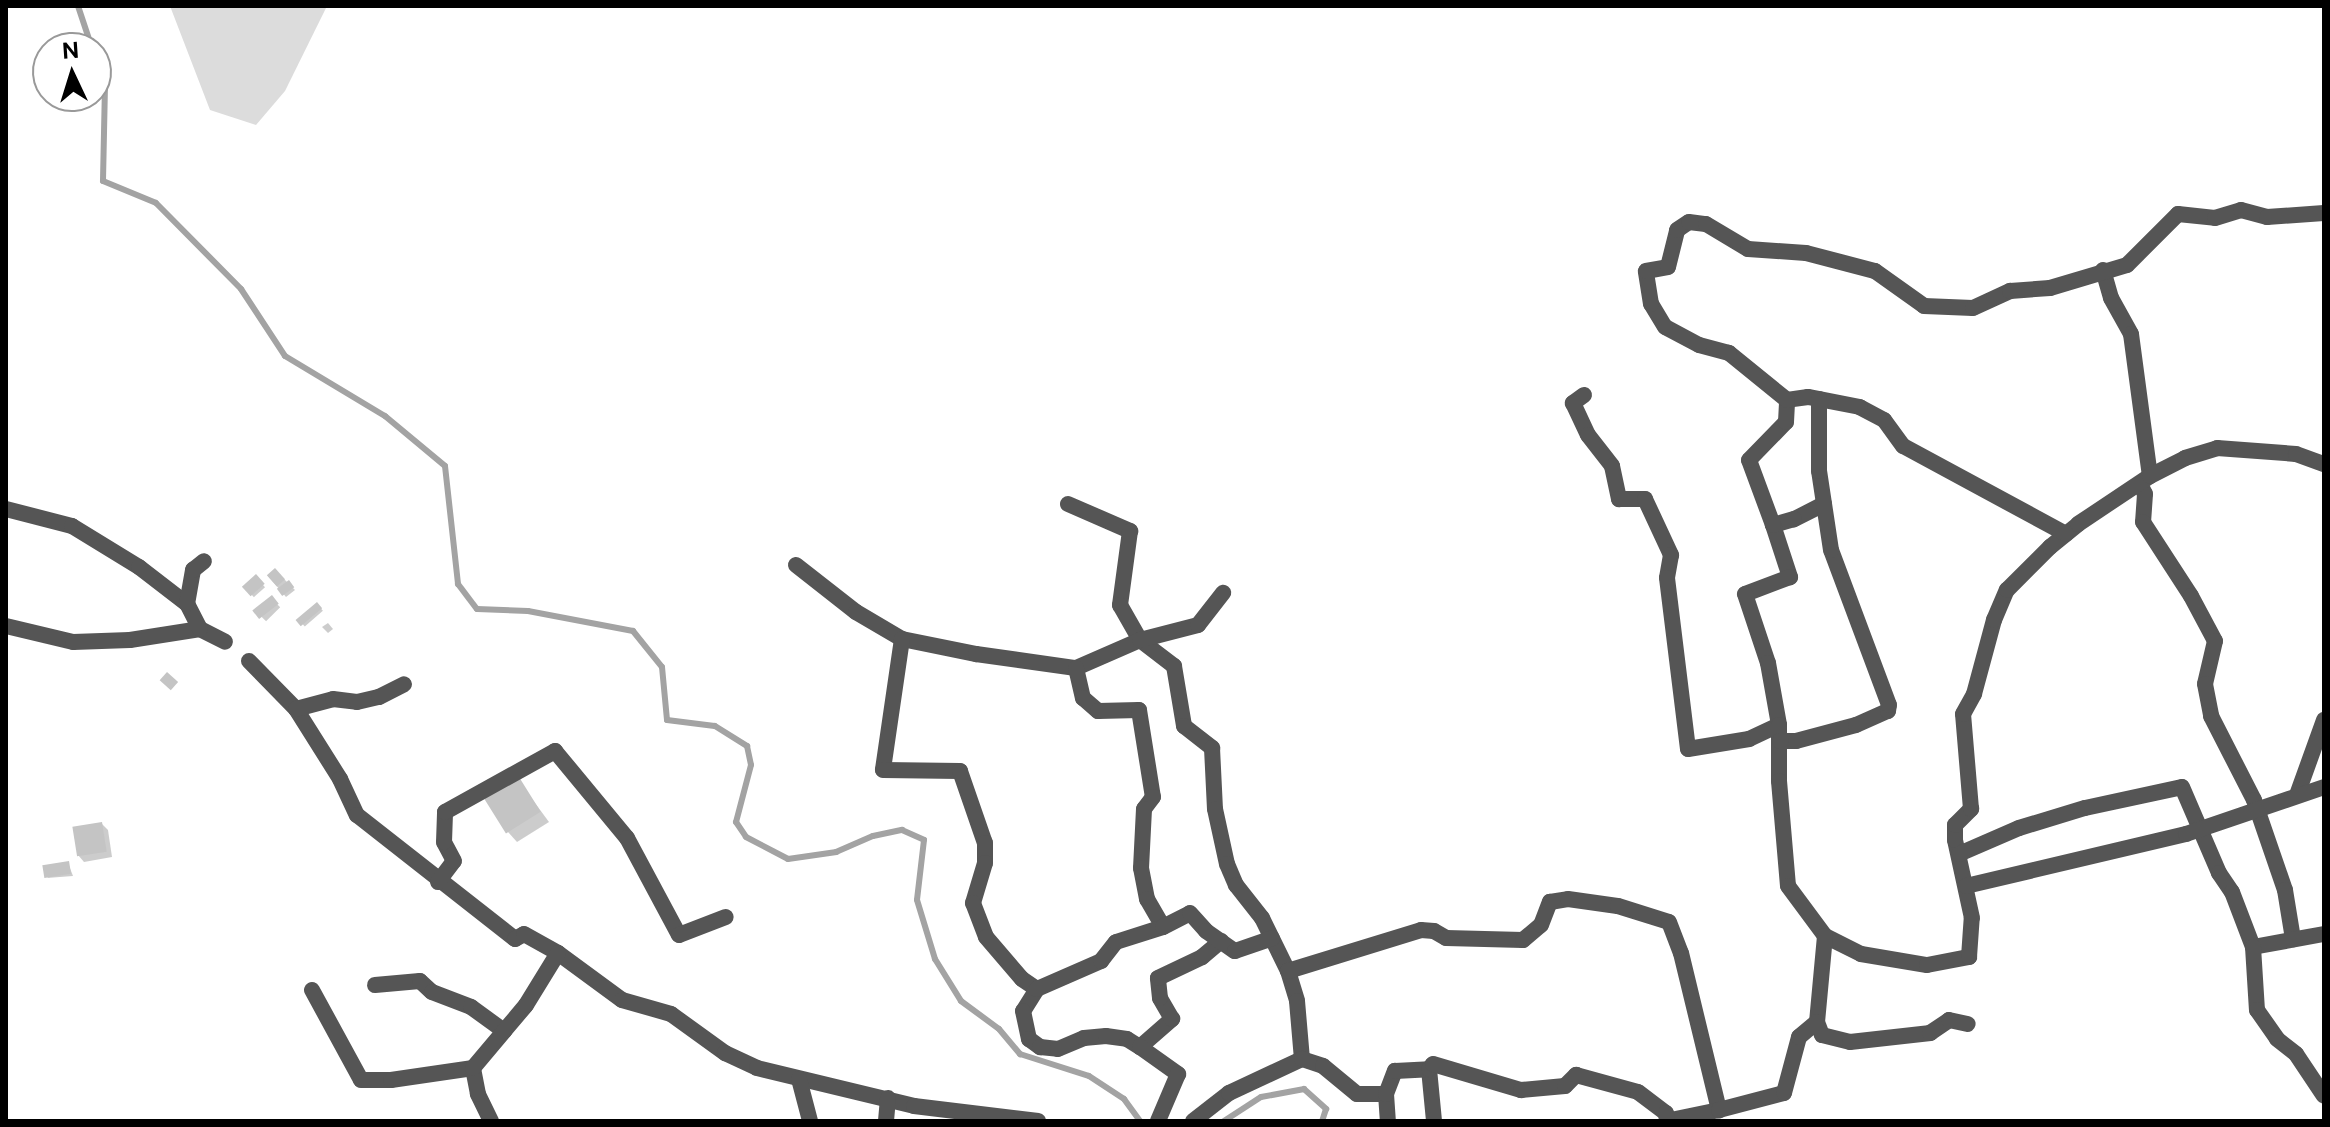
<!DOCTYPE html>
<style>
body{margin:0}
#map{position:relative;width:2330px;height:1127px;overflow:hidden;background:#fff;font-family:"Public Sans",sans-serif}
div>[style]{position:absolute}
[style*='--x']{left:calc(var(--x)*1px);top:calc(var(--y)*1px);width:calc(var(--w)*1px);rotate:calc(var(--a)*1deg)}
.green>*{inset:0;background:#dcdcdc}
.shadow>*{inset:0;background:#0003;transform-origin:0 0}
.stream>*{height:6px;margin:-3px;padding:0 3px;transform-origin:3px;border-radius:3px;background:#a3a3a3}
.building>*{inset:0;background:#c4c4c4;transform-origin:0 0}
.street>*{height:16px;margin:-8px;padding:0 8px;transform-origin:8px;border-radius:8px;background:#555}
span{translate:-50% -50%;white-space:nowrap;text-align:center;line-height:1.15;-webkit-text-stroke:6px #fff;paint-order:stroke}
.frame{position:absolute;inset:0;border:8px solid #000;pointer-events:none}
.north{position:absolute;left:32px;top:32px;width:80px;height:80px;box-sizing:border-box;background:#fff;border:2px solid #999;border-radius:50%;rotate:356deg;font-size:22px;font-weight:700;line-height:32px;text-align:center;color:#000}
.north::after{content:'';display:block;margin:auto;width:28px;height:36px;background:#000;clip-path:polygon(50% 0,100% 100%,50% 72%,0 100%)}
</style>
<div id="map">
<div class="green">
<div style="clip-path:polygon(170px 6px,327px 6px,285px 91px,256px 125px,210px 110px)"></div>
</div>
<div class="shadow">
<div style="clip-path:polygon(275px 570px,295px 590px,286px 597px,268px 576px)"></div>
<div style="left:255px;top:576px;width:15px;height:15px;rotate:48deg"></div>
<div style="left:271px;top:598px;width:13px;height:20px;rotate:45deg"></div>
<div style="left:317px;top:604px;width:9px;height:24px;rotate:49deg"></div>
<div style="clip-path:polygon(328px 623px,333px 629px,328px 633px,322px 627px)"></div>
<div style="clip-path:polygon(518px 780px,549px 822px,517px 842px,508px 832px)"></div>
<div style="clip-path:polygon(102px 824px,108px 830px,112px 857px,84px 862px,78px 855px)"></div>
<div style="clip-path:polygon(68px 863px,73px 876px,47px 878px)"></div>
</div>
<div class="stream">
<div style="--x:78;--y:6;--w:44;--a:71.6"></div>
<div style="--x:96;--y:60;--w:27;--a:70"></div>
<div style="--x:105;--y:85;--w:96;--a:91.2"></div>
<div style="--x:103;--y:181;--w:57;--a:22.5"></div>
<div style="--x:156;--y:203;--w:121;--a:45.3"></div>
<div style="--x:241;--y:289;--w:80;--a:56.7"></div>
<div style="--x:285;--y:356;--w:117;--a:31"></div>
<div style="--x:385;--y:416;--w:78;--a:39.8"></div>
<div style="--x:445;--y:466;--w:119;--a:83.7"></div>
<div style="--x:458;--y:584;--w:31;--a:53"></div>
<div style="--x:477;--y:609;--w:51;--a:2.2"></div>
<div style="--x:528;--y:611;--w:107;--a:10.8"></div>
<div style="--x:633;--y:631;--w:46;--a:51.1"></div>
<div style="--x:662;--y:667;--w:53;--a:84.6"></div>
<div style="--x:667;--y:720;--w:48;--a:7.1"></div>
<div style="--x:715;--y:726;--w:38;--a:32"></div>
<div style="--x:747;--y:746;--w:19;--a:78"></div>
<div style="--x:751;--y:765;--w:59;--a:104.7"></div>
<div style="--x:736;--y:822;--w:18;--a:56"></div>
<div style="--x:746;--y:837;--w:47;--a:27.6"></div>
<div style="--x:788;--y:859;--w:49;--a:-8.3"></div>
<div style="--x:836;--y:852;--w:40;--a:-23.4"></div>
<div style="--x:873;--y:836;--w:30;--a:-12"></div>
<div style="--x:902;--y:830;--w:24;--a:24"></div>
<div style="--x:924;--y:840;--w:60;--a:96.7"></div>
<div style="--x:917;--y:900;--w:62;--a:73"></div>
<div style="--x:935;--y:959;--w:49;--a:58.2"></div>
<div style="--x:961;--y:1001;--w:47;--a:36.4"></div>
<div style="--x:999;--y:1029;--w:33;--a:50"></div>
<div style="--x:1020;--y:1054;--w:72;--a:17.7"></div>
<div style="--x:1089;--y:1076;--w:42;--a:33.3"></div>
<div style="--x:1124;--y:1099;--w:27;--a:54"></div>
<div style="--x:1224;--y:1121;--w:44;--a:-33"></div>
<div style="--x:1261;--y:1097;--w:44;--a:-10.5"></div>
<div style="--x:1304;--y:1089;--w:30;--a:42"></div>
<div style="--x:1326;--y:1109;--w:13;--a:108"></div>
</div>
<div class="building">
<div style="left:275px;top:568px;width:15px;height:11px;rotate:48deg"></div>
<div style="left:256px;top:574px;width:13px;height:19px;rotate:48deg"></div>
<div style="left:289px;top:580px;width:9px;height:15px;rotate:54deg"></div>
<div style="left:272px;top:595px;width:11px;height:25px;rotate:52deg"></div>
<div style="left:317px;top:602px;width:8px;height:28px;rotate:50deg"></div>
<div style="left:167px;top:672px;width:15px;height:11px;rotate:42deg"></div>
<div style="left:519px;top:777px;width:41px;height:41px;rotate:58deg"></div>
<div style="left:102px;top:822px;width:30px;height:30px;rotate:81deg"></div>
<div style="left:69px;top:861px;width:13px;height:27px;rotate:81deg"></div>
</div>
<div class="street">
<div style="--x:2103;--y:270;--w:29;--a:74"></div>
<div style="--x:2111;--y:298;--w:41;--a:60.9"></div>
<div style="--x:2131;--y:334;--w:143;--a:82.4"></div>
<div style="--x:1584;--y:395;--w:14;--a:144"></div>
<div style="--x:1573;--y:403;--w:35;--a:65"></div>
<div style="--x:1588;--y:435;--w:39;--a:52"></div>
<div style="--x:1612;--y:466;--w:34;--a:78"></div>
<div style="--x:1619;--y:499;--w:26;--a:0"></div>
<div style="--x:1645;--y:499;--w:62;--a:65.1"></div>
<div style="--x:1671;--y:555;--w:23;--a:100"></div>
<div style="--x:1667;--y:578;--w:172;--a:83"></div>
<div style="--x:1688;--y:749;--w:62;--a:-9.3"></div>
<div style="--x:1749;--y:739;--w:33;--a:-25"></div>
<div style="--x:2140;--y:484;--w:11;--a:63"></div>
<div style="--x:2145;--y:494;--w:28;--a:94"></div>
<div style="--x:2143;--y:522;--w:88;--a:57"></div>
<div style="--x:2191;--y:596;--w:51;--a:61.9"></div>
<div style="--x:2215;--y:641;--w:44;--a:103.1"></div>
<div style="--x:2205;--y:684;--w:33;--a:79"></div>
<div style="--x:2211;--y:716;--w:94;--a:62.9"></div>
<div style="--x:2254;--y:800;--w:95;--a:71"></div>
<div style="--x:2285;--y:890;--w:50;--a:80.7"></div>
<div style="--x:1068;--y:504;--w:68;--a:23.5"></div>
<div style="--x:1130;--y:531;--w:75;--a:97.7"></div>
<div style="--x:1120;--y:605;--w:40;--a:60.3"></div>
<div style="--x:1140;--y:640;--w:43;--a:37.4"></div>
<div style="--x:1174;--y:666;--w:61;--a:80.5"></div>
<div style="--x:1184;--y:726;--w:36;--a:38"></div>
<div style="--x:1212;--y:748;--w:61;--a:87.2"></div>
<div style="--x:1215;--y:809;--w:56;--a:77.7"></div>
<div style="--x:1227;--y:864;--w:23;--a:67"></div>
<div style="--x:1236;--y:885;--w:42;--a:51.8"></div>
<div style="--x:1262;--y:918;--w:59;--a:63.9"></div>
<div style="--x:1288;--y:971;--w:31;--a:73"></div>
<div style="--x:1297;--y:1001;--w:58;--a:85.1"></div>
<div style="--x:1824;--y:504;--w:34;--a:153"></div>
<div style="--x:1794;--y:519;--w:22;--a:164"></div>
<div style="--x:1773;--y:525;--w:55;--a:71.9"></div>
<div style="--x:1790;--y:577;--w:48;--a:159.3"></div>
<div style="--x:1745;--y:594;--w:73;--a:71.6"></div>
<div style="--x:1768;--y:663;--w:63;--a:79.9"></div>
<div style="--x:1779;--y:725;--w:56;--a:90"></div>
<div style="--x:1779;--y:781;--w:105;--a:85.1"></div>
<div style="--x:1788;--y:886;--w:62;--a:53.5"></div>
<div style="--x:1825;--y:936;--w:40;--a:26.6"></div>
<div style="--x:1861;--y:954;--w:67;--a:9.5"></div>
<div style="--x:1927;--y:965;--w:43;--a:-10.8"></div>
<div style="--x:1969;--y:957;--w:39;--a:-86"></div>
<div style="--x:1972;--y:918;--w:80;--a:-102.3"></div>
<div style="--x:1955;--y:840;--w:15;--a:-90"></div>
<div style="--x:1955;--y:825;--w:23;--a:-45"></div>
<div style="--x:1971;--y:809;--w:95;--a:-94.8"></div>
<div style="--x:1963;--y:714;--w:23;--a:-61"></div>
<div style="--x:1974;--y:694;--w:77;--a:-74.9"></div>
<div style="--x:1994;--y:620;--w:33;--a:-67"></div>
<div style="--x:2007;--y:590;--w:61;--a:-45"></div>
<div style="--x:2050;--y:547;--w:36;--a:-39"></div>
<div style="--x:2078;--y:524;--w:87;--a:-33.7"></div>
<div style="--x:2150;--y:476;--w:39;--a:-27"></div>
<div style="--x:2185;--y:458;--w:34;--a:-17"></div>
<div style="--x:2217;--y:448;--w:79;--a:4.3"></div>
<div style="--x:2296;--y:454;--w:30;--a:20"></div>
<div style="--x:6;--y:509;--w:68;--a:14.4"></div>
<div style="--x:72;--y:526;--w:79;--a:31.5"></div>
<div style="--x:139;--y:567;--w:61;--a:37.6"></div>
<div style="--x:1773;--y:525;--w:69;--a:-110.3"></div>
<div style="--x:1749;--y:460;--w:53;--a:-45.8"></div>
<div style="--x:1786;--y:422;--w:22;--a:-87"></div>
<div style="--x:2066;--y:534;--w:185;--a:-151.6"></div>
<div style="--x:1903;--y:446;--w:32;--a:-126"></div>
<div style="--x:1884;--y:420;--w:27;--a:-152"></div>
<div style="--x:1860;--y:407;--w:53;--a:-169.1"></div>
<div style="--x:1808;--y:397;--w:21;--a:172"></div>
<div style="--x:1787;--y:400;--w:75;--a:-141"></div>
<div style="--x:1729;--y:353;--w:31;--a:-165"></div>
<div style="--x:1699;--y:345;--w:38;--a:-152"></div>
<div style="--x:1665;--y:327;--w:27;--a:-121"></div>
<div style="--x:1651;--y:304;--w:33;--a:-99"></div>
<div style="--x:1646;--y:271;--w:22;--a:-10"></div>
<div style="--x:1668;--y:267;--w:38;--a:-76"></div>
<div style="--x:1677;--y:230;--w:14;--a:-34"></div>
<div style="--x:1689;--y:222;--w:17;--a:7"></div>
<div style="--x:1706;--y:224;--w:49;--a:30.8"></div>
<div style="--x:1748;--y:249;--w:58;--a:3.9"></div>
<div style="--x:1806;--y:253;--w:71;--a:14.6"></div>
<div style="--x:1875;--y:271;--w:60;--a:35.5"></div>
<div style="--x:1924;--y:306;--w:49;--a:2.3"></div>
<div style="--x:1973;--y:308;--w:41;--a:-24.7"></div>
<div style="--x:2010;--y:291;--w:40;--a:-4.3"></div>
<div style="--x:2050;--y:288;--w:80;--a:-16.6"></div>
<div style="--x:2127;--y:265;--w:72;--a:-45"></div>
<div style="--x:2178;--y:214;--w:37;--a:6"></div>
<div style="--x:2215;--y:218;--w:27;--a:-17"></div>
<div style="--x:2241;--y:210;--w:27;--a:15"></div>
<div style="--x:2267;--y:217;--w:57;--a:-4"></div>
<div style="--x:796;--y:565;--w:76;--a:38.1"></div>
<div style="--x:856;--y:612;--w:53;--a:30.4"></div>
<div style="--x:902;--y:639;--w:76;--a:11.5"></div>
<div style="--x:976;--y:654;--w:101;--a:8"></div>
<div style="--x:1076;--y:668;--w:70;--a:-23.6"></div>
<div style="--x:1140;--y:640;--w:60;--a:-14.5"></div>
<div style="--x:1198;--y:625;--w:41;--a:-52"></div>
<div style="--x:6;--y:626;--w:69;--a:13.4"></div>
<div style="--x:73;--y:642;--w:57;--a:-2"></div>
<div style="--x:130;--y:640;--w:71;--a:-8.9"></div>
<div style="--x:200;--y:629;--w:28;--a:27"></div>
<div style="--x:200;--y:629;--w:28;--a:-117"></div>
<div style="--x:187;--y:604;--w:35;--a:-80"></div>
<div style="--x:193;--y:570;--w:14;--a:-39"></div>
<div style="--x:902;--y:639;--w:132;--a:98.3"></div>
<div style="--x:883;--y:770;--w:77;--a:0.7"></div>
<div style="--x:960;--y:771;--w:76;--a:70.9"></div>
<div style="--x:985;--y:843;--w:20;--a:90"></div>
<div style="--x:985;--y:863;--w:42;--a:106.7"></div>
<div style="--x:973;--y:903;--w:36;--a:69"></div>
<div style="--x:986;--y:937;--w:55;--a:49.4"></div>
<div style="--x:1022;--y:979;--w:18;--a:34"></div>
<div style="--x:1037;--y:989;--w:26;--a:122"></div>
<div style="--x:1023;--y:1011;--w:29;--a:78"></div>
<div style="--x:1029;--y:1039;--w:14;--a:36"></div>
<div style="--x:1040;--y:1047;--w:18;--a:6"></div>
<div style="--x:1058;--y:1049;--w:28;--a:-23"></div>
<div style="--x:1084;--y:1038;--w:22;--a:-5"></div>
<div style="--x:1106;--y:1036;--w:21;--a:8"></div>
<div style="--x:1127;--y:1039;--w:15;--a:32"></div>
<div style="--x:1140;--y:1047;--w:43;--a:-41.2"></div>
<div style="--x:1172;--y:1019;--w:24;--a:-120"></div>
<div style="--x:1160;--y:998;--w:20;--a:-96"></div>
<div style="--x:1158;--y:978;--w:49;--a:-25.5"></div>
<div style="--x:1202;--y:957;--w:25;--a:-40"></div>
<div style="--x:249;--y:661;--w:67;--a:45.6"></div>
<div style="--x:296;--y:709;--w:83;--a:57.8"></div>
<div style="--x:340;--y:779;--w:40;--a:65"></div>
<div style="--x:357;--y:815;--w:201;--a:38.1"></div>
<div style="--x:515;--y:939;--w:10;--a:-29"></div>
<div style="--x:524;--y:934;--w:39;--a:29"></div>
<div style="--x:558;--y:953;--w:79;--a:36.3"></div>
<div style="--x:622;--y:1000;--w:51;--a:15.9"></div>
<div style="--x:671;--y:1014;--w:67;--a:35.8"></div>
<div style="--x:725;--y:1053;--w:35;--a:25"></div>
<div style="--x:757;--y:1068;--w:162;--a:13.6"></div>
<div style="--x:914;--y:1106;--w:125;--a:6.9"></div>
<div style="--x:1076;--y:668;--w:31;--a:77"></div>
<div style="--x:1083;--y:698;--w:20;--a:41"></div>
<div style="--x:1098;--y:711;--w:41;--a:-1.4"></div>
<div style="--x:1139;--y:710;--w:88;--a:80.9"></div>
<div style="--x:1153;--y:797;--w:15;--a:127"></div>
<div style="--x:1144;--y:809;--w:59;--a:92.9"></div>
<div style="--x:1141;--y:868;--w:32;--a:79"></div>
<div style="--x:1147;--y:899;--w:32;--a:60"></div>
<div style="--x:296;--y:709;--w:38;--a:-15"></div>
<div style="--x:333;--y:699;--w:24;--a:7"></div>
<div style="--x:357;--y:702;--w:23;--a:-13"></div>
<div style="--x:379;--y:697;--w:28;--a:-27"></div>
<div style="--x:1780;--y:741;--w:16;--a:0"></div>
<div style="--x:1796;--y:741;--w:62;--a:-14.9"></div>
<div style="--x:1856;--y:725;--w:35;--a:-24"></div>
<div style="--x:1888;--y:711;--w:6;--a:-81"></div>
<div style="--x:1889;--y:705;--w:165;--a:-110.5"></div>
<div style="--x:1831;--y:550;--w:80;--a:-98.6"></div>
<div style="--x:1819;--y:471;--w:72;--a:-90"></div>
<div style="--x:2297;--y:795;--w:80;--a:-70.2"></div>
<div style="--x:1959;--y:854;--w:65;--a:-23.4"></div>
<div style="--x:2019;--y:828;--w:69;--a:-16.9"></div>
<div style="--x:2085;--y:808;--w:99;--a:-12.2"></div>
<div style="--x:2182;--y:787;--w:94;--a:66.7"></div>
<div style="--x:2219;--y:873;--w:23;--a:56"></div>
<div style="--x:2232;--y:892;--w:59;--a:69.1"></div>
<div style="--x:2253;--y:947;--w:72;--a:-10.4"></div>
<div style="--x:438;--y:882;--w:26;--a:-53"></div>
<div style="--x:454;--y:861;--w:21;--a:-118"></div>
<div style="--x:444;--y:842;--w:30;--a:-88"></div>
<div style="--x:445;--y:812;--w:126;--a:-29"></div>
<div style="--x:555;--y:751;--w:113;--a:50.4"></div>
<div style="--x:627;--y:838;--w:110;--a:61.8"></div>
<div style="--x:679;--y:935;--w:50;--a:-21"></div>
<div style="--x:1966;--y:886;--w:226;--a:-13.3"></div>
<div style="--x:2186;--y:834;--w:146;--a:-18.8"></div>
<div style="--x:1825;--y:936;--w:86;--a:95.3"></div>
<div style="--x:1817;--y:1022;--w:14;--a:69"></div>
<div style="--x:1822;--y:1035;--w:29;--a:14"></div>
<div style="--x:1850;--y:1042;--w:81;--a:-6.4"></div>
<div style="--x:1930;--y:1033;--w:23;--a:-34"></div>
<div style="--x:1949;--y:1020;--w:19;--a:12"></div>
<div style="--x:2253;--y:947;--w:63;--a:86.4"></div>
<div style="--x:2257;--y:1010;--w:35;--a:55"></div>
<div style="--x:2277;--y:1039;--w:24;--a:38"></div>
<div style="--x:2296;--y:1054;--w:50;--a:56.3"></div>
<div style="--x:1288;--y:971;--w:139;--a:-17.1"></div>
<div style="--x:1421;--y:930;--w:13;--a:4"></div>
<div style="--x:1434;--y:931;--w:14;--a:30"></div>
<div style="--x:1446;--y:938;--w:77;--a:1.5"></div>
<div style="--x:1523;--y:940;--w:23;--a:-40"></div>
<div style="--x:1541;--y:925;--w:25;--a:-69"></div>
<div style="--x:1550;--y:902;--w:18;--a:-9"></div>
<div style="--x:1568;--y:899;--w:50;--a:8"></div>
<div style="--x:1618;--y:906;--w:53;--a:17.4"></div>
<div style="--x:1669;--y:922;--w:33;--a:69"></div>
<div style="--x:1681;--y:953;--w:162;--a:76.4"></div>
<div style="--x:1719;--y:1110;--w:53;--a:168.1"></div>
<div style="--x:375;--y:985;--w:45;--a:-5.1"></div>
<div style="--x:420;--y:981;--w:16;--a:43"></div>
<div style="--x:432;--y:992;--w:42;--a:21"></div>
<div style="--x:471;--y:1007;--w:41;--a:36"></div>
<div style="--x:1037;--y:989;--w:70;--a:-23.6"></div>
<div style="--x:1101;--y:961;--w:24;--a:-52"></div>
<div style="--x:1116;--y:942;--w:49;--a:-17.7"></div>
<div style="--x:1163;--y:927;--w:30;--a:-27"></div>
<div style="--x:1190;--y:913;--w:24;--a:48"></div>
<div style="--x:1206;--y:931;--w:35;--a:35"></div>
<div style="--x:1235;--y:951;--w:39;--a:-19"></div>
<div style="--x:312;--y:990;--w:102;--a:61.4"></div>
<div style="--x:361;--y:1080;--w:30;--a:0"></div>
<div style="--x:391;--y:1080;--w:83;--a:-8.3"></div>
<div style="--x:1140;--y:1047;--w:47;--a:35.4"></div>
<div style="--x:1178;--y:1074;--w:51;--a:113.1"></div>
<div style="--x:1429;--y:1069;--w:52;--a:84.5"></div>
<div style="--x:799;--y:1079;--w:43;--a:75.3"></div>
<div style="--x:1386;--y:1094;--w:27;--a:86"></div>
<div style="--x:1719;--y:1110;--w:67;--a:-14.7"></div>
<div style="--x:1784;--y:1093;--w:58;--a:-75"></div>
<div style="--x:1799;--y:1037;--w:23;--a:-40"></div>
<div style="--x:491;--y:1121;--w:30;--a:-116"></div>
<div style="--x:478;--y:1094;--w:26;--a:-101"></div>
<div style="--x:473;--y:1068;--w:82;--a:-49.9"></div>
<div style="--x:526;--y:1005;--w:61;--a:-58.4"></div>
<div style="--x:886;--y:1121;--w:23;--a:-85"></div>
<div style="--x:1193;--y:1121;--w:46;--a:-37.9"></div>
<div style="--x:1229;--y:1093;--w:81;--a:-25"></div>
<div style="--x:1302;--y:1059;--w:22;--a:18"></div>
<div style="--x:1323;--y:1066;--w:44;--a:39.5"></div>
<div style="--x:1357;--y:1094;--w:29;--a:0"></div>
<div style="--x:1386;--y:1094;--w:25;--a:-69"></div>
<div style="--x:1395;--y:1071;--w:34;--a:-3"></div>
<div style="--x:1429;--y:1069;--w:6;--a:-51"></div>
<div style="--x:1433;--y:1064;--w:92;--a:16.5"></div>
<div style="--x:1521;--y:1090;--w:44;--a:-5.2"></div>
<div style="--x:1565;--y:1086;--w:16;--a:-45"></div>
<div style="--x:1576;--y:1075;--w:64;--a:15.3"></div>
<div style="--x:1638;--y:1092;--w:35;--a:37"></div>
<div style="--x:1666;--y:1113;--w:8;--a:83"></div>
</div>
<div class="frame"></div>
<div class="north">N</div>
</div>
